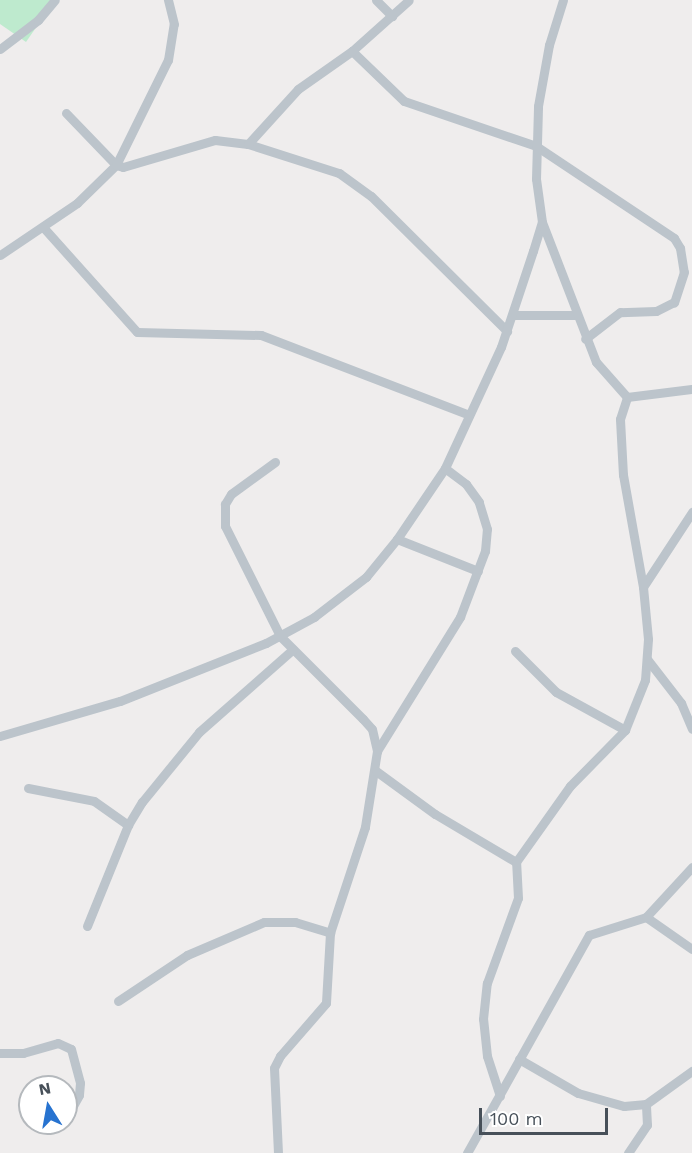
<!DOCTYPE html>
<style>
body{margin:0}
#map{position:relative;width:692px;height:1153px;overflow:hidden;background:#efeded;font-family:"Work Sans",sans-serif}
div>[style]{position:absolute}
[style*='--x']{left:calc(var(--x)*1px);top:calc(var(--y)*1px);width:calc(var(--w)*1px);rotate:calc(var(--a)*1deg)}
.green>*{inset:0;background:#beeace}
.street>*{height:9px;margin:-4.5px;padding:0 4.5px;transform-origin:4.5px;border-radius:4.5px;background:#bcc4cb}
span{translate:-50% -50%;white-space:nowrap;text-align:center;line-height:1.15;-webkit-text-stroke:6px #fff;paint-order:stroke}
.north{position:absolute;left:18px;top:1075px;width:60px;height:60px;box-sizing:border-box;background:#fff;border:2px solid #b5b9bd;border-radius:50%;rotate:349deg;font-size:16px;font-weight:700;line-height:24px;text-align:center;color:#475059}
.north::after{content:'';display:block;margin:auto;width:21px;height:27px;background:#2773d0;clip-path:polygon(50% 0,100% 100%,50% 72%,0 100%)}
.scale{position:absolute;left:479px;top:1108px;width:129px;height:27px;box-sizing:border-box;border:3px solid #475059;border-top:0;padding-left:8px;font-size:18px;line-height:21px;white-space:nowrap;color:#475059;-webkit-text-stroke:4px #fff;paint-order:stroke}
</style>
<div id="map">
<div class="green">
<div style="clip-path:polygon(0 0,55px 0,26px 42px,0 24px)"></div>
</div>
<div class="street">
<div style="--x:376;--y:0;--w:23;--a:45"></div>
<div style="--x:0;--y:49;--w:48;--a:-37.3"></div>
<div style="--x:38;--y:20;--w:26;--a:-50"></div>
<div style="--x:352;--y:51;--w:72;--a:43.9"></div>
<div style="--x:404;--y:101;--w:139;--a:18.8"></div>
<div style="--x:536;--y:146;--w:166;--a:33.7"></div>
<div style="--x:674;--y:238;--w:12;--a:59"></div>
<div style="--x:680;--y:248;--w:24;--a:81"></div>
<div style="--x:684;--y:272;--w:32;--a:108"></div>
<div style="--x:674;--y:302;--w:20;--a:153"></div>
<div style="--x:656;--y:311;--w:36;--a:178"></div>
<div style="--x:620;--y:312;--w:44;--a:142.4"></div>
<div style="--x:66;--y:113;--w:72;--a:46.1"></div>
<div style="--x:116;--y:165;--w:7;--a:16"></div>
<div style="--x:123;--y:167;--w:96;--a:-16.4"></div>
<div style="--x:215;--y:140;--w:33;--a:7"></div>
<div style="--x:248;--y:144;--w:96;--a:17.7"></div>
<div style="--x:339;--y:173;--w:39;--a:36"></div>
<div style="--x:371;--y:196;--w:192;--a:44.8"></div>
<div style="--x:248;--y:144;--w:74;--a:-47.7"></div>
<div style="--x:298;--y:89;--w:66;--a:-35.1"></div>
<div style="--x:352;--y:51;--w:76;--a:-41.8"></div>
<div style="--x:43;--y:227;--w:141;--a:48.2"></div>
<div style="--x:137;--y:332;--w:124;--a:1.4"></div>
<div style="--x:261;--y:335;--w:223;--a:21"></div>
<div style="--x:0;--y:255;--w:93;--a:-34"></div>
<div style="--x:77;--y:203;--w:54;--a:-44.3"></div>
<div style="--x:116;--y:165;--w:117;--a:-63.7"></div>
<div style="--x:168;--y:60;--w:36;--a:-81"></div>
<div style="--x:174;--y:24;--w:25;--a:-104"></div>
<div style="--x:513;--y:315;--w:63;--a:0"></div>
<div style="--x:627;--y:397;--w:65;--a:-7"></div>
<div style="--x:275;--y:462;--w:54;--a:144"></div>
<div style="--x:231;--y:494;--w:12;--a:121"></div>
<div style="--x:225;--y:504;--w:22;--a:90"></div>
<div style="--x:225;--y:526;--w:123;--a:63.4"></div>
<div style="--x:280;--y:636;--w:117;--a:45"></div>
<div style="--x:363;--y:719;--w:13;--a:48"></div>
<div style="--x:372;--y:729;--w:23;--a:77"></div>
<div style="--x:377;--y:751;--w:77;--a:99"></div>
<div style="--x:365;--y:827;--w:112;--a:108.3"></div>
<div style="--x:330;--y:933;--w:70;--a:93.3"></div>
<div style="--x:326;--y:1003;--w:70;--a:131"></div>
<div style="--x:280;--y:1056;--w:13;--a:117"></div>
<div style="--x:274;--y:1068;--w:85;--a:87.3"></div>
<div style="--x:397;--y:539;--w:87;--a:21.6"></div>
<div style="--x:643;--y:587;--w:90;--a:-56.8"></div>
<div style="--x:515;--y:651;--w:58;--a:45"></div>
<div style="--x:556;--y:692;--w:79;--a:28.8"></div>
<div style="--x:647;--y:659;--w:56;--a:52.3"></div>
<div style="--x:681;--y:703;--w:28;--a:67"></div>
<div style="--x:0;--y:736;--w:125;--a:-16.3"></div>
<div style="--x:120;--y:701;--w:157;--a:-21.7"></div>
<div style="--x:266;--y:643;--w:55;--a:-28.4"></div>
<div style="--x:314;--y:617;--w:66;--a:-37.6"></div>
<div style="--x:366;--y:577;--w:49;--a:-50.8"></div>
<div style="--x:397;--y:539;--w:86;--a:-55.9"></div>
<div style="--x:445;--y:468;--w:133;--a:-65.2"></div>
<div style="--x:501;--y:347;--w:101;--a:-71.6"></div>
<div style="--x:533;--y:251;--w:30;--a:-73"></div>
<div style="--x:542;--y:222;--w:43;--a:-97.9"></div>
<div style="--x:536;--y:179;--w:73;--a:-88.4"></div>
<div style="--x:538;--y:106;--w:62;--a:-79.8"></div>
<div style="--x:549;--y:45;--w:47;--a:-72.7"></div>
<div style="--x:377;--y:751;--w:158;--a:-58.2"></div>
<div style="--x:460;--y:617;--w:71;--a:-69.3"></div>
<div style="--x:485;--y:551;--w:22;--a:-85"></div>
<div style="--x:487;--y:529;--w:28;--a:-107"></div>
<div style="--x:479;--y:502;--w:22;--a:-126"></div>
<div style="--x:466;--y:484;--w:26;--a:-143"></div>
<div style="--x:376;--y:771;--w:73;--a:36.1"></div>
<div style="--x:435;--y:814;--w:94;--a:30.7"></div>
<div style="--x:28;--y:788;--w:67;--a:11.1"></div>
<div style="--x:94;--y:801;--w:42;--a:35.2"></div>
<div style="--x:646;--y:917;--w:56;--a:34.8"></div>
<div style="--x:87;--y:926;--w:109;--a:-67.9"></div>
<div style="--x:128;--y:825;--w:27;--a:-59"></div>
<div style="--x:142;--y:802;--w:90;--a:-50.8"></div>
<div style="--x:199;--y:732;--w:125;--a:-41.4"></div>
<div style="--x:118;--y:1001;--w:83;--a:-33.7"></div>
<div style="--x:187;--y:955;--w:84;--a:-23.2"></div>
<div style="--x:264;--y:922;--w:31;--a:0"></div>
<div style="--x:295;--y:922;--w:37;--a:17"></div>
<div style="--x:0;--y:1053;--w:23;--a:0"></div>
<div style="--x:23;--y:1053;--w:36;--a:-16"></div>
<div style="--x:58;--y:1043;--w:14;--a:25"></div>
<div style="--x:71;--y:1049;--w:35;--a:75"></div>
<div style="--x:80;--y:1083;--w:12;--a:95"></div>
<div style="--x:79;--y:1095;--w:26;--a:119"></div>
<div style="--x:519;--y:1059;--w:68;--a:30"></div>
<div style="--x:578;--y:1093;--w:48;--a:15.8"></div>
<div style="--x:624;--y:1106;--w:22;--a:-5"></div>
<div style="--x:646;--y:1104;--w:57;--a:-35.7"></div>
<div style="--x:500;--y:1096;--w:42;--a:-108"></div>
<div style="--x:487;--y:1056;--w:37;--a:-96"></div>
<div style="--x:483;--y:1019;--w:36;--a:-84"></div>
<div style="--x:487;--y:983;--w:90;--a:-70"></div>
<div style="--x:518;--y:898;--w:36;--a:-93"></div>
<div style="--x:516;--y:862;--w:93;--a:-54.6"></div>
<div style="--x:570;--y:786;--w:78;--a:-45.5"></div>
<div style="--x:625;--y:730;--w:54;--a:-68.2"></div>
<div style="--x:645;--y:680;--w:41;--a:-85.8"></div>
<div style="--x:648;--y:639;--w:52;--a:-95.5"></div>
<div style="--x:643;--y:587;--w:114;--a:-100.1"></div>
<div style="--x:623;--y:475;--w:56;--a:-93.1"></div>
<div style="--x:620;--y:419;--w:23;--a:-72"></div>
<div style="--x:627;--y:397;--w:47;--a:-131.5"></div>
<div style="--x:596;--y:362;--w:150;--a:-111.1"></div>
<div style="--x:467;--y:1153;--w:250;--a:-60.8"></div>
<div style="--x:589;--y:935;--w:60;--a:-17.5"></div>
<div style="--x:646;--y:917;--w:68;--a:-47.4"></div>
<div style="--x:628;--y:1153;--w:34;--a:-56"></div>
<div style="--x:647;--y:1125;--w:21;--a:-93"></div>
</div>
<div class="north">N</div>
<div class="scale">100 m</div>
</div>
